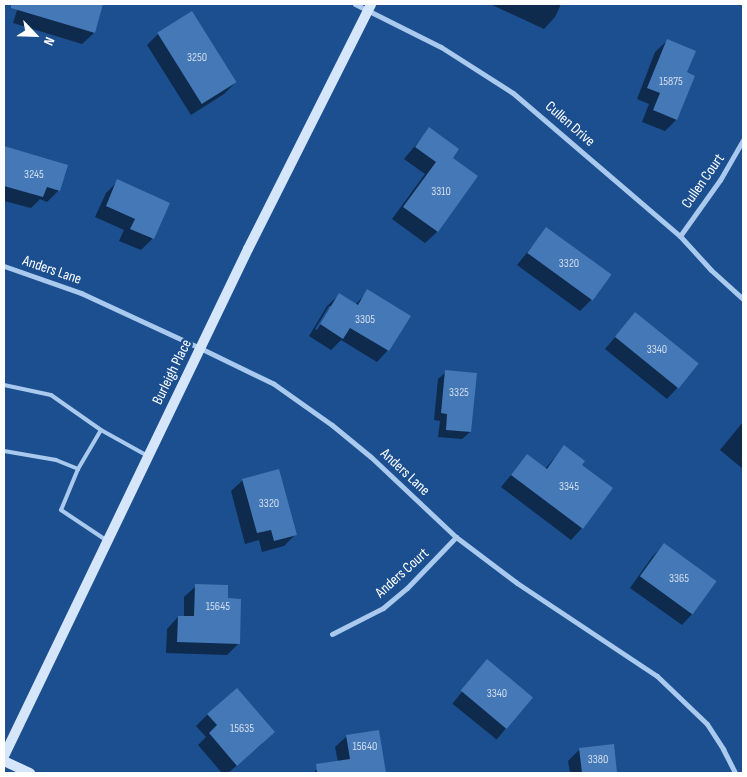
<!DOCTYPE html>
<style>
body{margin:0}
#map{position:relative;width:747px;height:777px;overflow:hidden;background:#1b4f8f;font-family:"Sofia Sans Condensed",sans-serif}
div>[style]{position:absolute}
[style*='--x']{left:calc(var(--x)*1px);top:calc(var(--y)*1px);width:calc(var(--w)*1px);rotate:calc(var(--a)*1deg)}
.shadow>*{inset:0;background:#0007;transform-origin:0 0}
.building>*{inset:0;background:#4478b7;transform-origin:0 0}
.lane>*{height:4px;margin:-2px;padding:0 2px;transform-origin:2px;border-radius:2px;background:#a9c9ee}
.street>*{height:5px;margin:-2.5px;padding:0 2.5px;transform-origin:2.5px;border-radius:2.5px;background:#a9c9ee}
.secondary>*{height:10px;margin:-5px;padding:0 5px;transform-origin:5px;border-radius:5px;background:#d6e6fa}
span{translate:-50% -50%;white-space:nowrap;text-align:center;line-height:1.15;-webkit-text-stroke:5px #1b4f8f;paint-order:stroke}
.number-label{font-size:12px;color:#d0dded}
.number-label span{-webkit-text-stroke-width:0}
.street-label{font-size:15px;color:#fff}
.frame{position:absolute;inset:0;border:5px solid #fff;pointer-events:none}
.north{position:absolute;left:10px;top:10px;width:50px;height:50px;-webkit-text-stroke:4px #1b4f8f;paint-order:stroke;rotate:114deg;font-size:14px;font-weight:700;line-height:20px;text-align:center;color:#fff}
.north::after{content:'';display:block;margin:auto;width:18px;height:22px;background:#fff;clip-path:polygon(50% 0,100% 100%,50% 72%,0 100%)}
</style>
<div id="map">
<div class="shadow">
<div style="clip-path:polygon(19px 4px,92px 4px,101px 7px,94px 33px,82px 44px,13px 23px)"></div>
<div style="clip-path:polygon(490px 4px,561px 4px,555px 17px,544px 29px)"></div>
<div style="clip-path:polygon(158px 34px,236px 82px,224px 94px,191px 115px,147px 45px)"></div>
<div style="clip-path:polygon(667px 41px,686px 73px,676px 120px,665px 131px,642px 122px,649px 104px,637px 99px,655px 52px)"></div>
<div style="clip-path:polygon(429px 129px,451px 158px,477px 176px,437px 232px,425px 243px,392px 219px,425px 174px,404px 159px)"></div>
<div style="clip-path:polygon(4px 147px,66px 166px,59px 190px,47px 202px,40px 199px,31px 208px,4px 201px)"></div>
<div style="clip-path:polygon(118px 181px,168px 204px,152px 239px,141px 250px,119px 241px,124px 230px,95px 217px,106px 193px)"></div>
<div style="clip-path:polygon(546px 229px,592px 299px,580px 311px,517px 265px)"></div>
<div style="clip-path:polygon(evenodd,368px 291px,388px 350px,377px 362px,341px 340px,331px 350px,309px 336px,327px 306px,339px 295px,355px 305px,368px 291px,329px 306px,332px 306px,317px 330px,315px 329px,329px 306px)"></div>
<div style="clip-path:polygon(635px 314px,678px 387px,667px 399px,605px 349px)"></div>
<div style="clip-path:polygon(446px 372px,470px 432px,462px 439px,438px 437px,440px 421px,434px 420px,438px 379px)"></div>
<div style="clip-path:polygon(743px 422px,743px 469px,720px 450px)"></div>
<div style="clip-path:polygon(564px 447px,580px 465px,582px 528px,571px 540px,501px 487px,527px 456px,545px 469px)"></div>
<div style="clip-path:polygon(243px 480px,295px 535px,284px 546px,262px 552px,259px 540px,245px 544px,231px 491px)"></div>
<div style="clip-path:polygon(664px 545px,693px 613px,682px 625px,630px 588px,652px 557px)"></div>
<div style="clip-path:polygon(196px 586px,227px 600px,239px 643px,227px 655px,166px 653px,167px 629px,178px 617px,184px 617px,184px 597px)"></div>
<div style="left:487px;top:661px;width:57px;height:55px;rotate:39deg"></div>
<div style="clip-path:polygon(208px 714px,262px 744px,228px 773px,222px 773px,198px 745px,206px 737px,196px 726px)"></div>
<div style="clip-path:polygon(378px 731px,384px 773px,313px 773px,322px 764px,338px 762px,335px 747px,347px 736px)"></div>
<div style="clip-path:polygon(613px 745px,616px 773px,570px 773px,568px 761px,580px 749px)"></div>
</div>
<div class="building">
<div style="clip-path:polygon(11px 4px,103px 4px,95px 33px,11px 8px)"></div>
<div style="left:192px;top:11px;width:84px;height:41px;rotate:58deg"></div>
<div style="clip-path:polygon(667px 39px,696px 51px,687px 72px,695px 76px,677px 120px,653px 110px,660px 93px,647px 88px)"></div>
<div style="clip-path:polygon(429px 127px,459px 149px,453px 158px,478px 176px,438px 232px,403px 207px,436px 162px,415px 147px)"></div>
<div style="clip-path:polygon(4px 146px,68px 165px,60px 191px,47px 187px,43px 197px,4px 186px)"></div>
<div style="clip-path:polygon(117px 179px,170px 203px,154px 239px,130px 229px,135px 219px,106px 206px)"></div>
<div style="left:546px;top:227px;width:81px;height:32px;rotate:36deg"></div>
<div style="clip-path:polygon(367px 289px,411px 316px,389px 351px,350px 328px,343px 339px,320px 324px,339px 293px,358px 305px)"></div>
<div style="left:635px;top:312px;width:82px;height:32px;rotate:39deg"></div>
<div style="clip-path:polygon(445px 370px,477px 373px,471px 432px,446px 430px,447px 414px,441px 413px)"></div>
<div style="clip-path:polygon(564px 445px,585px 461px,582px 465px,613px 488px,583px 529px,511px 475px,527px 454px,547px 469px)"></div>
<div style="clip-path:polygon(279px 469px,297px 535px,274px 541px,271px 530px,257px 533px,242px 479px)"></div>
<div style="left:664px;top:543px;width:65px;height:41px;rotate:36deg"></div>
<div style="clip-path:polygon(195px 584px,228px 585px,228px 598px,241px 599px,240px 644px,177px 642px,178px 616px,194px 616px)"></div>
<div style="left:487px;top:659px;width:60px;height:41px;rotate:40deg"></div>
<div style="clip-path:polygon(237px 688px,275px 732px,237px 766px,209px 733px,217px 725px,207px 714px)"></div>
<div style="clip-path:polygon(379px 730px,386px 773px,317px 773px,316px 764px,350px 759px,346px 735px)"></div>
<div style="clip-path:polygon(614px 744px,617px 773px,582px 773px,579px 748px)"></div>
</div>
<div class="lane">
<div style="--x:4;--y:385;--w:48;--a:12"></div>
<div style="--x:51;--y:395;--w:61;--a:35"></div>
<div style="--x:101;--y:430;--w:54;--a:29"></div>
<div style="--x:4;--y:451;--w:53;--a:9.8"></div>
<div style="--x:56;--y:460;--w:24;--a:22"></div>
<div style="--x:78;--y:469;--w:44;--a:112.5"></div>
<div style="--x:61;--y:510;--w:54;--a:33.7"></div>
<div style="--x:78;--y:469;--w:45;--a:-59.5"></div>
</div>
<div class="street">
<div style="--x:355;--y:4;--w:96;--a:26.6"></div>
<div style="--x:441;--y:47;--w:85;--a:32.6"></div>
<div style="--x:513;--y:93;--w:220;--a:40.6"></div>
<div style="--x:680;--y:236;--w:46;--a:47.6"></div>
<div style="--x:711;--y:270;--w:43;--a:42.2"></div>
<div style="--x:680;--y:236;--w:69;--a:-54.5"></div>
<div style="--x:720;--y:180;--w:46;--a:-60.1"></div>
<div style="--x:4;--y:266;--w:82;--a:19.3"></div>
<div style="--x:81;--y:293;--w:131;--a:24.8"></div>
<div style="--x:200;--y:348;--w:82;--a:25.9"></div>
<div style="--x:274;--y:384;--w:71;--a:35.3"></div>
<div style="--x:332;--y:425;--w:50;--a:39.4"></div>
<div style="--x:371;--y:457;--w:117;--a:43.3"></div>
<div style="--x:456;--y:537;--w:76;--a:37"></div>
<div style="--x:517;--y:583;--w:168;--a:33.6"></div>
<div style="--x:657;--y:676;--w:69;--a:43.8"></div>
<div style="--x:707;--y:724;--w:30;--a:57"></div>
<div style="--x:723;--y:749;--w:27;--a:63"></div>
<div style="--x:332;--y:634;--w:57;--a:-27"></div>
<div style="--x:383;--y:608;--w:31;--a:-40"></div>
<div style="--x:407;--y:588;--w:71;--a:-46.1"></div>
</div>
<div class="secondary">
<div style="--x:4;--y:756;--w:563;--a:-64.3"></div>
<div style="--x:248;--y:249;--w:274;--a:-63.3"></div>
<div style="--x:4;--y:761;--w:29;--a:25"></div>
</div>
<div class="number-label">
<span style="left:197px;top:58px">3250</span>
<span style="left:671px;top:82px">15875</span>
<span style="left:34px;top:175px">3245</span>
<span style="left:441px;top:192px">3310</span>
<span style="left:569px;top:264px">3320</span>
<span style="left:365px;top:320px">3305</span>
<span style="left:657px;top:350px">3340</span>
<span style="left:459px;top:393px">3325</span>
<span style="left:569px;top:487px">3345</span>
<span style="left:269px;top:504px">3320</span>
<span style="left:679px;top:579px">3365</span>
<span style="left:218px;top:607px">15645</span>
<span style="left:497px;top:694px">3340</span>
<span style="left:242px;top:729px">15635</span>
<span style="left:365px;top:747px">15640</span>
<span style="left:598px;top:760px">3380</span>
</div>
<div class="street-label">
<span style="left:570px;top:124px;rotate:41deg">Cullen Drive</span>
<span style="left:703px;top:181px;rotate:-55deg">Cullen Court</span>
<span style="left:52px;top:270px;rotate:19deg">Anders Lane</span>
<span style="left:172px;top:372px;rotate:-64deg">Burleigh Place</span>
<span style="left:405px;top:472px;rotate:43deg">Anders Lane</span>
<span style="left:402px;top:573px;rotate:-42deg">Anders Court</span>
</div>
<div class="frame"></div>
<div class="north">N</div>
</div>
